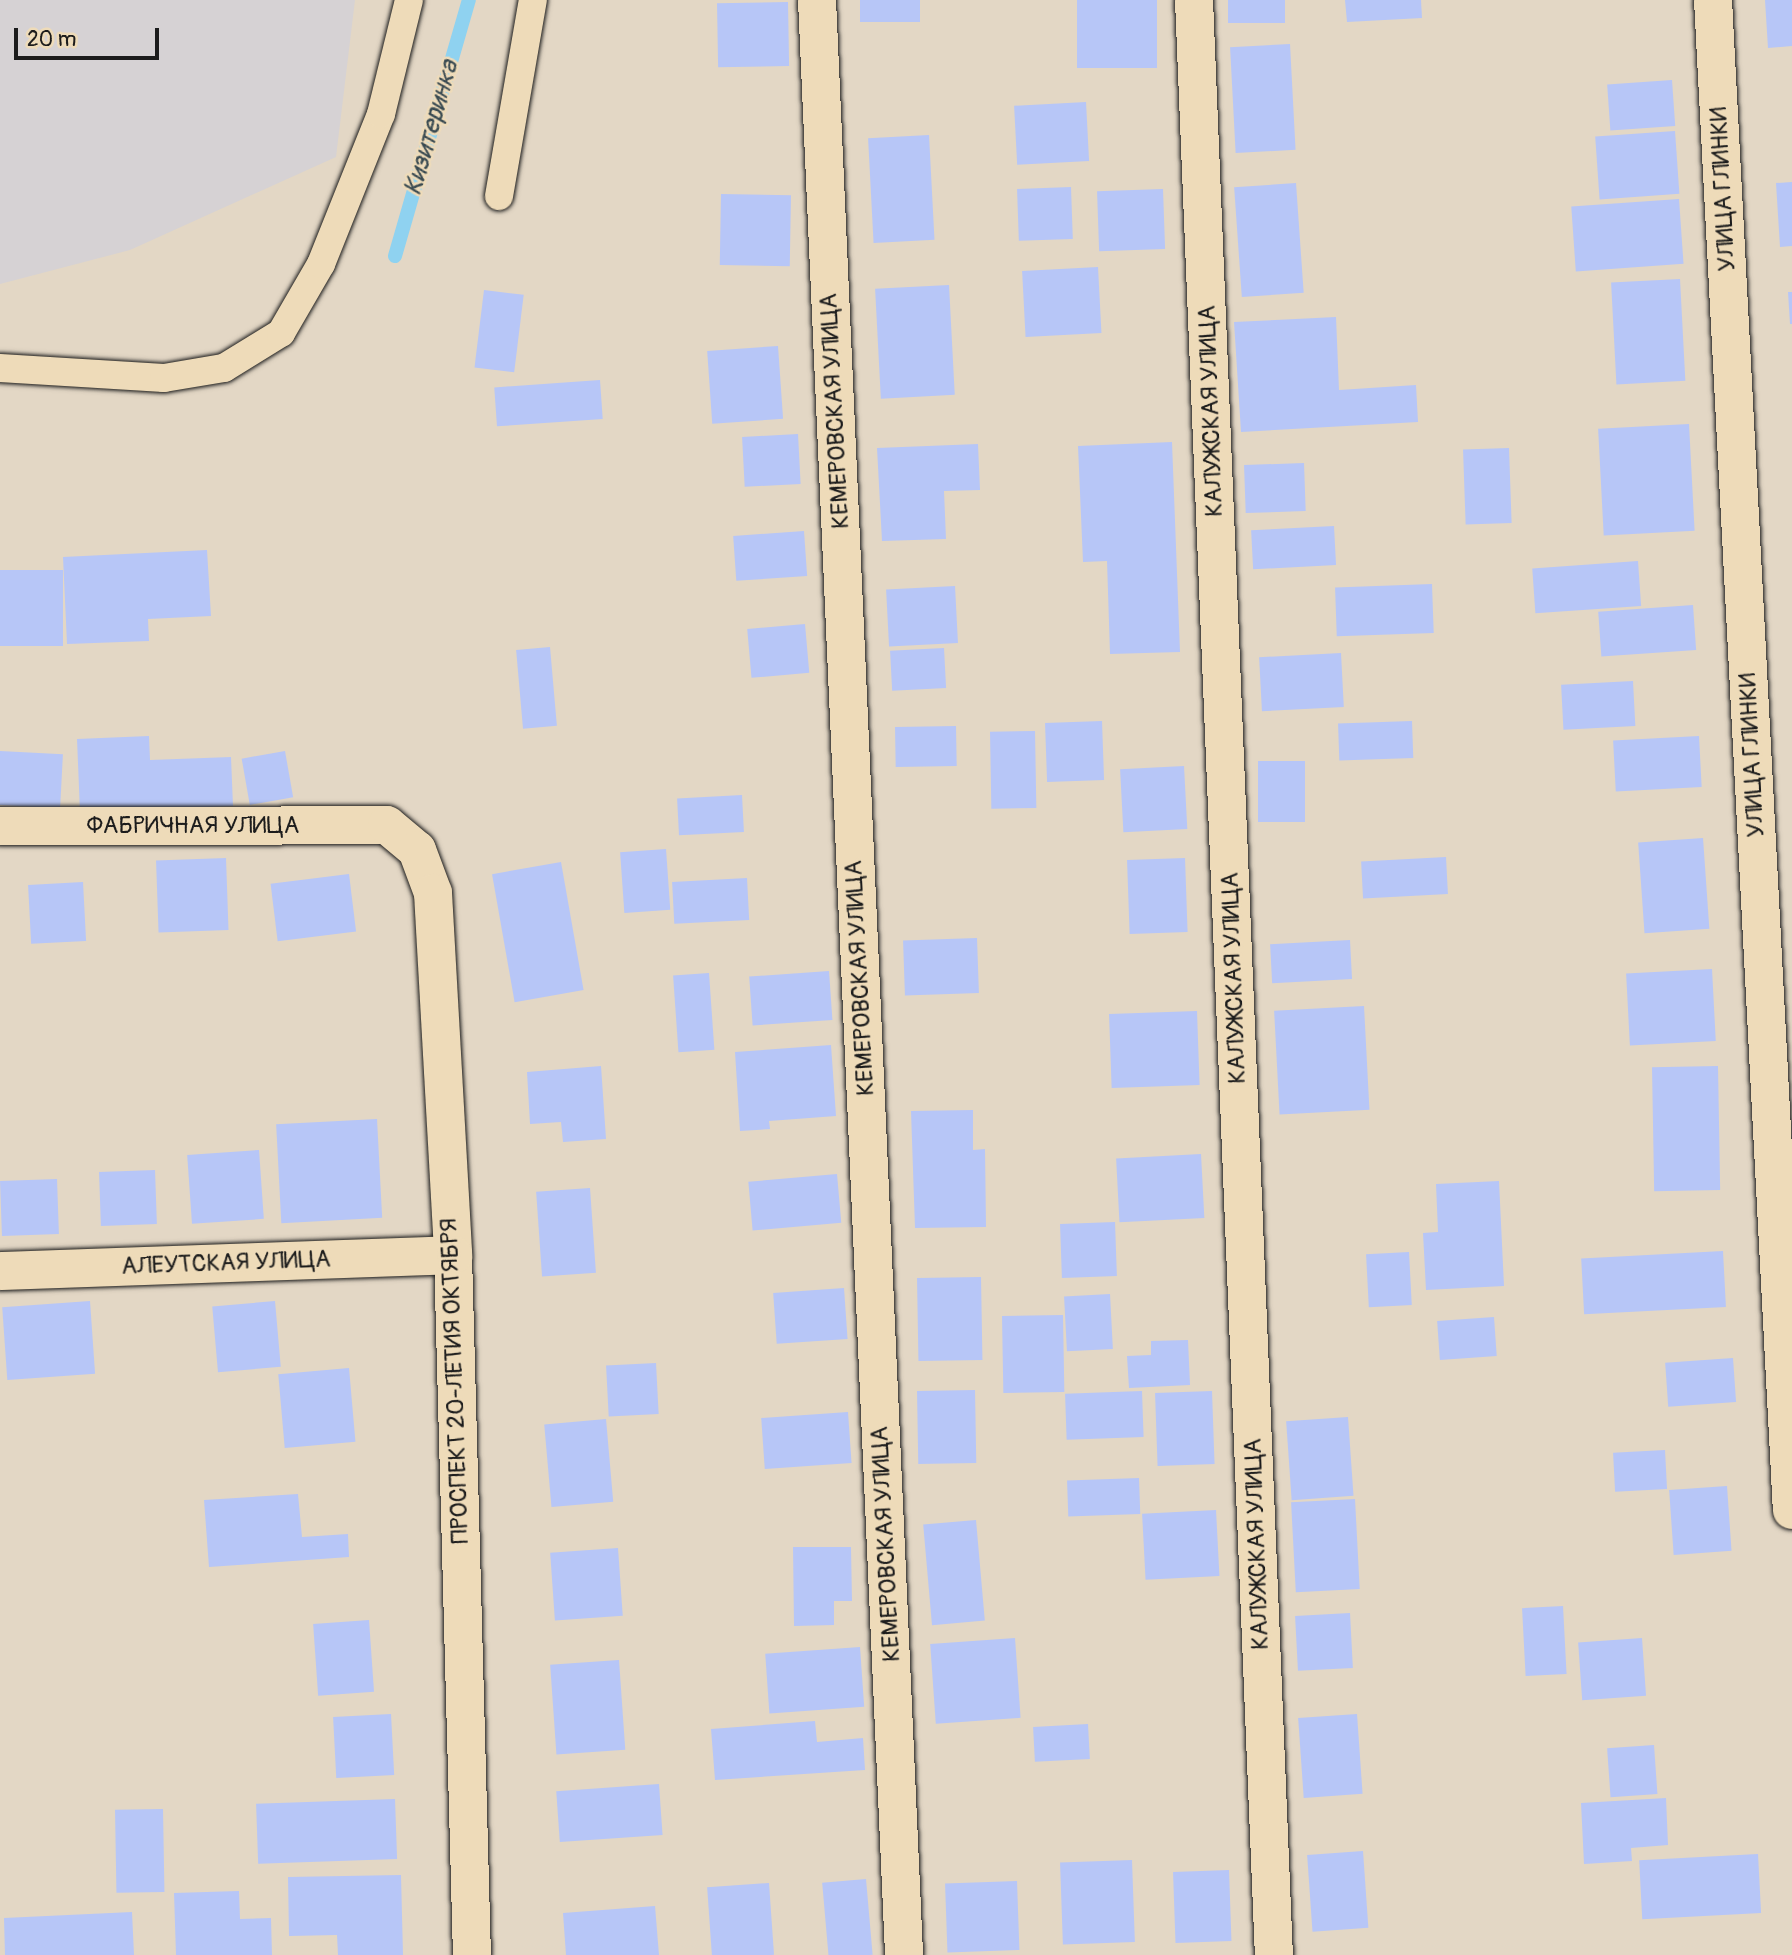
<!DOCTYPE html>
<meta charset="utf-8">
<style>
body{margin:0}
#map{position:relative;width:1792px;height:1955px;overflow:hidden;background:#e3d7c5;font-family:Pangolin,sans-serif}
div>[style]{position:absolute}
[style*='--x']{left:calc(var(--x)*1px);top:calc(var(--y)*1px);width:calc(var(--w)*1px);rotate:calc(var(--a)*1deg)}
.built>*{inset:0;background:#d6d2d4}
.stream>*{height:14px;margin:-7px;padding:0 7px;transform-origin:7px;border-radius:7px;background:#8fd2f0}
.building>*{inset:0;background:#b7c6f7;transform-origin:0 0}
.roads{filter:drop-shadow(0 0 2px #1c1c1c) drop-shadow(0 0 2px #1c1c1c)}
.service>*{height:28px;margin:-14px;padding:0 14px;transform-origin:14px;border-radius:14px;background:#eedbb9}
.minor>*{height:38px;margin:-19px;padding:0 19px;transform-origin:19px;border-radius:19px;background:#eedbb9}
span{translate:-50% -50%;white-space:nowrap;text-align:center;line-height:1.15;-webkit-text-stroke:5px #eedbb9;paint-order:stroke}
.street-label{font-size:24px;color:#1c1c1c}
.water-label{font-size:26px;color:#394a51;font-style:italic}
.scale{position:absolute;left:14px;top:28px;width:145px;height:32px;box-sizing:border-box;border:4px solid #1c1c1c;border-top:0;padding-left:9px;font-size:21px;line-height:24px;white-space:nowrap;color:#1c1c1c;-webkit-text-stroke:5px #eedbb9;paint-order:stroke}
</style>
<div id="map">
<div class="built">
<div style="clip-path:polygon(0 0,355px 0,336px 157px,130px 250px,0 284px)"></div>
</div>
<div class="stream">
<div style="--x:395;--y:256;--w:266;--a:-73.9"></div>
</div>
<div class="building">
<div style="left:860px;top:0;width:60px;height:22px"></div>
<div style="left:1077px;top:0;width:80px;height:68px"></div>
<div style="left:1228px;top:0;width:57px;height:23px"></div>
<div style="clip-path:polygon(1345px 0,1421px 0,1422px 18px,1347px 22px)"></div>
<div style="clip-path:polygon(1765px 0,1792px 0,1792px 46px,1768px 48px)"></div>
<div style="left:788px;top:2px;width:64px;height:71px;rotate:89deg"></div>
<div style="left:1290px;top:44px;width:106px;height:60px;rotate:87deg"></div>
<div style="left:1672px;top:80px;width:46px;height:65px;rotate:86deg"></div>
<div style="left:1086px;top:102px;width:59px;height:72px;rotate:87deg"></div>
<div style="left:1675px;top:131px;width:63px;height:80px;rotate:86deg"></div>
<div style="left:929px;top:135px;width:105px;height:61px;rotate:87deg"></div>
<div style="clip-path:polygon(1792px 182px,1792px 246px,1780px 247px,1776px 183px)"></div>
<div style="left:1296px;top:183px;width:110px;height:62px;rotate:86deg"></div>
<div style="left:1071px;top:187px;width:52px;height:54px;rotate:88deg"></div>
<div style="left:1163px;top:189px;width:60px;height:66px;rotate:88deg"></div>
<div style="left:721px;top:194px;width:70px;height:71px;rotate:1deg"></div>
<div style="left:1679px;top:199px;width:65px;height:108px;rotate:86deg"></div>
<div style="left:1098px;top:267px;width:66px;height:76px;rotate:87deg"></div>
<div style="left:1680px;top:279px;width:102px;height:69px;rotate:87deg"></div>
<div style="left:949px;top:285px;width:110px;height:74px;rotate:87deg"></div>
<div style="left:484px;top:290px;width:40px;height:78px;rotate:7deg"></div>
<div style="clip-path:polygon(1788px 292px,1792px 292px,1792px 324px,1790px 324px)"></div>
<div style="clip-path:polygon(1336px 317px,1339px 390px,1416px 385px,1418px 422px,1241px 432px,1234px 322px)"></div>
<div style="left:778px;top:346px;width:73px;height:71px;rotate:86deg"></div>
<div style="left:600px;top:380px;width:39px;height:106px;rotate:86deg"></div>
<div style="left:1689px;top:424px;width:107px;height:91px;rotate:87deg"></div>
<div style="left:798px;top:434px;width:50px;height:56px;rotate:87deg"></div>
<div style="clip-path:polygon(1172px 442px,1180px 652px,1110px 654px,1107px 561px,1083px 562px,1078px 446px)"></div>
<div style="clip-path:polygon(978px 444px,980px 490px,944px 491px,946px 539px,882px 541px,877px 448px)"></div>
<div style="left:1509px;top:448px;width:75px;height:46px;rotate:88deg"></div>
<div style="left:1304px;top:463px;width:48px;height:60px;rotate:88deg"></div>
<div style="left:1334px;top:526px;width:39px;height:83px;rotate:87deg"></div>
<div style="left:804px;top:531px;width:45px;height:71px;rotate:86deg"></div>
<div style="clip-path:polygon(207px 550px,211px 616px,148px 619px,149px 641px,67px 644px,63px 557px)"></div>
<div style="left:1638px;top:561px;width:45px;height:106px;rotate:86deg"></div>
<div style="left:0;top:570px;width:63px;height:76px"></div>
<div style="left:1432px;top:584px;width:49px;height:97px;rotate:88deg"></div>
<div style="left:955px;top:586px;width:57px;height:69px;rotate:87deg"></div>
<div style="left:1693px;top:605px;width:45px;height:95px;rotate:86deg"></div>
<div style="left:805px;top:624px;width:49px;height:58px;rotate:85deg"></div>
<div style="left:550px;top:647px;width:79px;height:34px;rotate:85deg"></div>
<div style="left:944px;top:648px;width:40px;height:54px;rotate:87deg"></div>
<div style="left:1341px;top:653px;width:54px;height:82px;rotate:87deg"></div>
<div style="left:1633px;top:681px;width:45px;height:72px;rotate:87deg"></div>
<div style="left:1102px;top:721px;width:59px;height:57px;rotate:88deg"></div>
<div style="left:1412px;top:721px;width:37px;height:74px;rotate:88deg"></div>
<div style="left:956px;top:726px;width:40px;height:61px;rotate:89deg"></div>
<div style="left:1035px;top:731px;width:77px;height:45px;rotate:89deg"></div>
<div style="clip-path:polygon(149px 736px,150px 760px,231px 757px,233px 806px,80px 812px,77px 739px)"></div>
<div style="left:1699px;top:736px;width:51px;height:86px;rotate:87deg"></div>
<div style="left:0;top:751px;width:63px;height:54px;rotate:3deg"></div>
<div style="left:285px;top:751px;width:47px;height:44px;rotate:80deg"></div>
<div style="left:1258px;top:761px;width:47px;height:61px"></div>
<div style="left:1184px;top:766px;width:63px;height:64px;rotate:87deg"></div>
<div style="left:742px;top:795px;width:37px;height:65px;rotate:87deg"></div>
<div style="left:1703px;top:838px;width:91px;height:65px;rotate:86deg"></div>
<div style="left:666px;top:849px;width:61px;height:46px;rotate:86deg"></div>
<div style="left:1446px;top:857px;width:37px;height:85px;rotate:87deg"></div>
<div style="left:226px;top:858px;width:72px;height:70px;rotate:88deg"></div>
<div style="left:1185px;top:858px;width:74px;height:58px;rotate:88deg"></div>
<div style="left:561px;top:862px;width:130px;height:70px;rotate:80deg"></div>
<div style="left:349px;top:874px;width:58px;height:79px;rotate:83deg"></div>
<div style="left:747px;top:878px;width:42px;height:75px;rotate:87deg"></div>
<div style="left:83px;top:882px;width:59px;height:55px;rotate:87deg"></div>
<div style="left:977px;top:938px;width:55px;height:74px;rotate:88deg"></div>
<div style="left:1350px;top:940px;width:39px;height:80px;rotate:87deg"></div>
<div style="left:1712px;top:969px;width:72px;height:86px;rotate:87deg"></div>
<div style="left:829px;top:971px;width:49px;height:80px;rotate:86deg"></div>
<div style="left:709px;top:973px;width:77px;height:36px;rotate:86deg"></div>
<div style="left:1364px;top:1006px;width:104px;height:90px;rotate:87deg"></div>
<div style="left:1197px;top:1011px;width:74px;height:88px;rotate:88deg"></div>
<div style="clip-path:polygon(831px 1045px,836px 1116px,769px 1121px,770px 1129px,740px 1131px,735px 1052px)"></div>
<div style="clip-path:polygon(601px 1066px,606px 1139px,563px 1142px,561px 1122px,530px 1124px,527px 1072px)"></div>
<div style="left:1718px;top:1066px;width:124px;height:66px;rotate:89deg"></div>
<div style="clip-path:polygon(973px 1110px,973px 1150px,985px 1149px,986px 1227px,915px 1228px,911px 1111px)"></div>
<div style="left:377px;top:1119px;width:99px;height:101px;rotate:87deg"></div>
<div style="left:259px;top:1150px;width:69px;height:72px;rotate:86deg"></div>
<div style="left:1201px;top:1154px;width:64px;height:85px;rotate:87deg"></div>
<div style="left:155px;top:1170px;width:54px;height:56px;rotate:88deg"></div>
<div style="left:837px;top:1174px;width:49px;height:89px;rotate:85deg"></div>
<div style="left:57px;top:1179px;width:55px;height:57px;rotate:88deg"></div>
<div style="clip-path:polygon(1499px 1181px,1504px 1286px,1426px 1290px,1423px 1233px,1438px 1232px,1436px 1184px)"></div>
<div style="left:590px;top:1188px;width:85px;height:54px;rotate:86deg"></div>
<div style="left:1115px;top:1222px;width:54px;height:55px;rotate:88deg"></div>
<div style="left:1723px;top:1251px;width:56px;height:142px;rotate:87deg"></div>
<div style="left:1409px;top:1252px;width:53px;height:43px;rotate:87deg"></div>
<div style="left:981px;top:1277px;width:83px;height:64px;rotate:89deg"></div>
<div style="left:844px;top:1288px;width:51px;height:71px;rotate:86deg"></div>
<div style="left:1110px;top:1294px;width:55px;height:46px;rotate:87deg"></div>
<div style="left:90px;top:1301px;width:73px;height:88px;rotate:86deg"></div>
<div style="left:275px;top:1301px;width:66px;height:63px;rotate:85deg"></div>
<div style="left:1063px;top:1315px;width:77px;height:61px;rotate:89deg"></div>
<div style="left:1494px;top:1317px;width:39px;height:57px;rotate:86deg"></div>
<div style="clip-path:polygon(1188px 1340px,1190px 1385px,1129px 1388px,1127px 1356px,1151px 1355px,1151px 1341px)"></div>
<div style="left:1733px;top:1358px;width:44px;height:68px;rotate:86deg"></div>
<div style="left:656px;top:1363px;width:51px;height:50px;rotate:87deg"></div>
<div style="left:349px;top:1368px;width:74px;height:71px;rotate:85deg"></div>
<div style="left:975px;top:1390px;width:73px;height:58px;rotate:89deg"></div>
<div style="left:1142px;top:1391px;width:46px;height:77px;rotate:88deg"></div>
<div style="left:1212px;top:1391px;width:73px;height:57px;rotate:88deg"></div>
<div style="left:848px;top:1412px;width:51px;height:87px;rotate:86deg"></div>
<div style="left:1348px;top:1417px;width:79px;height:62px;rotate:86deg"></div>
<div style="left:606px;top:1419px;width:83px;height:62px;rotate:85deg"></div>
<div style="left:1665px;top:1450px;width:39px;height:52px;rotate:87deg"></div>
<div style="left:1139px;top:1478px;width:36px;height:72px;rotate:88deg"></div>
<div style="left:1727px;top:1486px;width:65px;height:58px;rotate:86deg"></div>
<div style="clip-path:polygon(298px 1494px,302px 1537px,348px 1534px,349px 1557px,209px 1567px,204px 1500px)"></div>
<div style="left:1355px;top:1499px;width:90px;height:64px;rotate:87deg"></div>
<div style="left:1216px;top:1510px;width:66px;height:74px;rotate:87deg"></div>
<div style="left:976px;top:1520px;width:101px;height:53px;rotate:85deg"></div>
<div style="clip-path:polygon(793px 1547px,851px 1547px,852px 1601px,834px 1601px,834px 1625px,794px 1626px)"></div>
<div style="left:618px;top:1548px;width:68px;height:68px;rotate:86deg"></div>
<div style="left:1563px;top:1606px;width:68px;height:41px;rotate:87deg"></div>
<div style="left:1350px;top:1613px;width:55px;height:55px;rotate:87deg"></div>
<div style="left:369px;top:1620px;width:72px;height:56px;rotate:86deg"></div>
<div style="left:1015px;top:1638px;width:80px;height:85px;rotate:86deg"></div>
<div style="left:1642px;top:1638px;width:58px;height:64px;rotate:86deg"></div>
<div style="left:860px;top:1647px;width:60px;height:95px;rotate:86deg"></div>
<div style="left:619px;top:1660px;width:90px;height:69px;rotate:86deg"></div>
<div style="left:391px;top:1714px;width:61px;height:58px;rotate:87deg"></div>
<div style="left:1357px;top:1714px;width:80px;height:59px;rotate:86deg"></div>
<div style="clip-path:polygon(815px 1721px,817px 1742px,863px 1738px,865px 1770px,715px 1780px,711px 1729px)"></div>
<div style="left:1088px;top:1724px;width:35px;height:55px;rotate:87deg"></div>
<div style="left:1654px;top:1745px;width:49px;height:47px;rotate:86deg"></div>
<div style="left:659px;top:1784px;width:51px;height:103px;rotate:86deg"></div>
<div style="clip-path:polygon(1666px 1798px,1668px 1845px,1631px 1848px,1632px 1861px,1584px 1864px,1581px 1803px)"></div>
<div style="left:395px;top:1799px;width:60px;height:139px;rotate:88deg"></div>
<div style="left:163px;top:1809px;width:83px;height:48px;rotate:89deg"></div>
<div style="left:1363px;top:1851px;width:77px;height:56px;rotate:86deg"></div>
<div style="left:1758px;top:1854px;width:59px;height:119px;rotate:87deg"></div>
<div style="left:1132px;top:1860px;width:82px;height:72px;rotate:88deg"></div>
<div style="left:1229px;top:1870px;width:71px;height:56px;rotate:88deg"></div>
<div style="clip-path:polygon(401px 1875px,403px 1955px,338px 1955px,337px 1935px,289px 1936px,288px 1877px)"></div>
<div style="left:866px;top:1879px;width:76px;height:44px;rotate:85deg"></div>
<div style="left:1017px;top:1881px;width:69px;height:72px;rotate:88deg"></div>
<div style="left:769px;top:1883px;width:72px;height:62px;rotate:86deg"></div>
<div style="clip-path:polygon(239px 1891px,240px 1919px,271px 1918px,272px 1955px,176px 1955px,174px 1893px)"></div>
<div style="clip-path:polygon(655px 1906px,659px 1955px,566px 1955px,563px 1913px)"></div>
<div style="clip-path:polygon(132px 1912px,134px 1955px,5px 1955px,4px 1918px)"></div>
</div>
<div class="roads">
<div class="service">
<div style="--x:499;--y:196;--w:199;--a:-80.2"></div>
<div style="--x:0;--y:368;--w:164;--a:3.5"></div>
<div style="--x:164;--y:378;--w:61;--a:-9.5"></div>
<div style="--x:224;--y:368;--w:67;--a:-31.6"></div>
<div style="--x:281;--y:333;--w:80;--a:-59.9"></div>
<div style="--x:321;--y:264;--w:162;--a:-68.2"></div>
<div style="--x:381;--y:114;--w:117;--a:-76.2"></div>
</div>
<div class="minor">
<div style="--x:817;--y:0;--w:1957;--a:87.45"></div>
<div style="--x:1194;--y:0;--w:1957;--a:87.66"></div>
<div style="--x:1713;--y:0;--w:1512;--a:87.01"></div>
<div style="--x:0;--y:826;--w:387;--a:-0.1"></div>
<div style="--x:387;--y:825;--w:39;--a:40"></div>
<div style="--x:417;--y:850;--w:46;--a:69.6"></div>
<div style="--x:433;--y:893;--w:363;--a:86.8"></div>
<div style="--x:453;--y:1255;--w:700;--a:88.45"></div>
<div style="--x:0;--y:1271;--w:453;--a:-2"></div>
</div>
</div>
<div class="street-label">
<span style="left:1723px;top:189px;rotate:-93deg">УЛИЦА ГЛИНКИ</span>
<span style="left:835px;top:411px;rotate:-93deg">КЕМЕРОВСКАЯ УЛИЦА</span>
<span style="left:1211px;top:411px;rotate:-92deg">КАЛУЖСКАЯ УЛИЦА</span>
<span style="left:1752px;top:755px;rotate:-93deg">УЛИЦА ГЛИНКИ</span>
<span style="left:193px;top:826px">ФАБРИЧНАЯ УЛИЦА</span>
<span style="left:860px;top:978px;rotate:-93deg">КЕМЕРОВСКАЯ УЛИЦА</span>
<span style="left:1234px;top:978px;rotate:-92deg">КАЛУЖСКАЯ УЛИЦА</span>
<span style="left:226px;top:1263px;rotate:-2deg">АЛЕУТСКАЯ УЛИЦА</span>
<span style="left:455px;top:1381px;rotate:-92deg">ПРОСПЕКТ 20-ЛЕТИЯ ОКТЯБРЯ</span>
<span style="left:886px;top:1544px;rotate:-93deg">КЕМЕРОВСКАЯ УЛИЦА</span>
<span style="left:1257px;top:1544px;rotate:-92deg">КАЛУЖСКАЯ УЛИЦА</span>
</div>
<div class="water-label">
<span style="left:432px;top:128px;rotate:-74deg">Кизитеринка</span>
</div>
<div class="scale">20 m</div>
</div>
